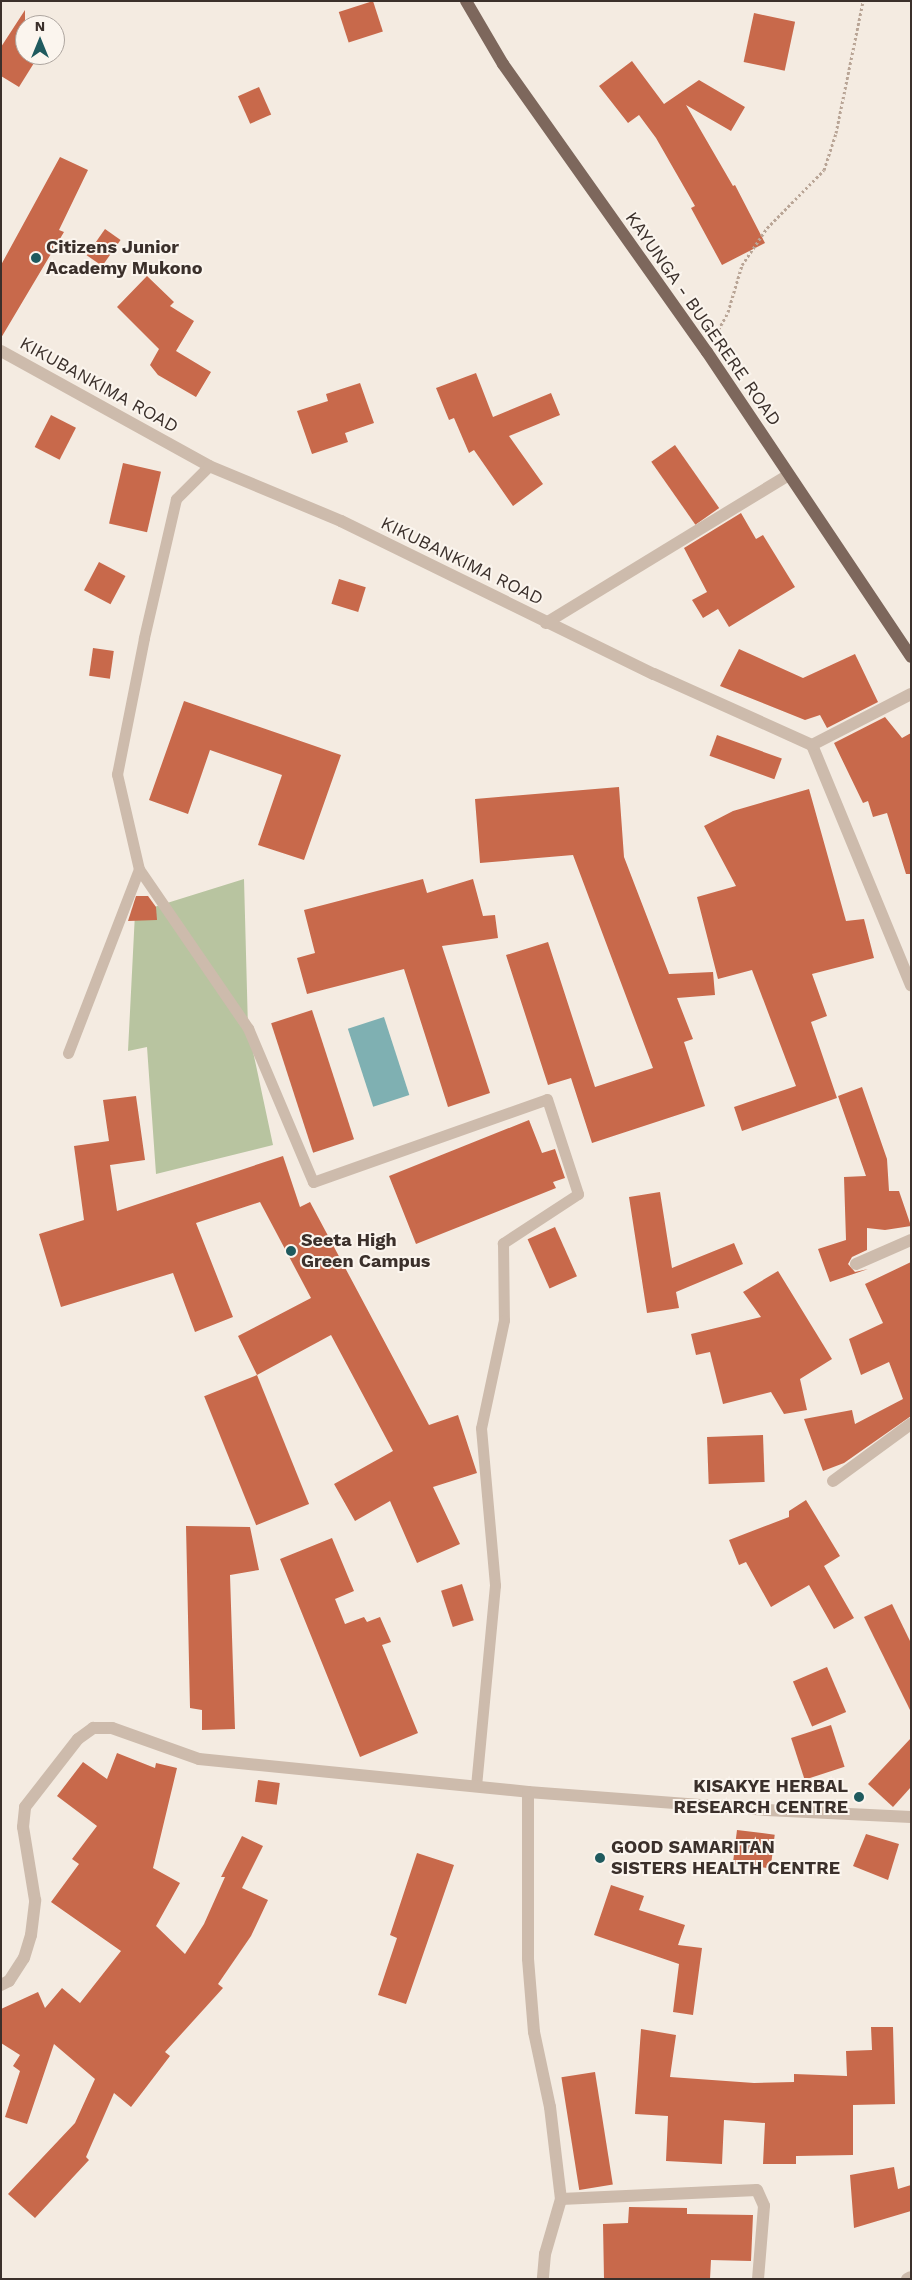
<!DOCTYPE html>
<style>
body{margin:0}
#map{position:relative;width:912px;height:2280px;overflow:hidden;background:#f4ebe1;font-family:"Work Sans",sans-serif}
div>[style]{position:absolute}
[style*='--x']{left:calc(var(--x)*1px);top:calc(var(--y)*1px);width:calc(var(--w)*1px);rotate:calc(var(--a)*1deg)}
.green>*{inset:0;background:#b8c4a0}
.water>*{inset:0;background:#7fb0b2;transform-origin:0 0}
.building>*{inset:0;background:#c8694b;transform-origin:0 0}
.path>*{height:3px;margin-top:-1.5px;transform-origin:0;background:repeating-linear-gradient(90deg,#b9a596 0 2.5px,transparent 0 5px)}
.service>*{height:11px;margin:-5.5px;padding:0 5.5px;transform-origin:5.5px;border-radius:5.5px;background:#cdbbac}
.minor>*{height:12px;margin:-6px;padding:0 6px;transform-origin:6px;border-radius:6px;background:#cdbbac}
.tertiary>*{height:12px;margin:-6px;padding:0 6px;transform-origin:6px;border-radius:6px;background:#cdbbac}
.primary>*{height:12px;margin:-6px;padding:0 6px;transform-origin:6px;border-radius:6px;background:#7d675c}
.dots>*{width:14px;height:14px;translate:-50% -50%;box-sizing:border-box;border:2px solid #fbf5ee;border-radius:50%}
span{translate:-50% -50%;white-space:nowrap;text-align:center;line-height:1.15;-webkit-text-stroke:4px #fbf5ee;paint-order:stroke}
.poi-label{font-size:18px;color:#3b302b;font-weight:700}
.left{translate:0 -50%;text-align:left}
.right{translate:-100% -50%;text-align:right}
.street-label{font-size:18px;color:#3b302b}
.frame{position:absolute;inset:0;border:2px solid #3b302b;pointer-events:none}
.north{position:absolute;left:15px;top:15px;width:50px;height:50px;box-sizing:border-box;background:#fbf5ee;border:1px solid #aea6a0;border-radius:50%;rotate:0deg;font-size:14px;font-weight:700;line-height:20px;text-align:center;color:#3b302b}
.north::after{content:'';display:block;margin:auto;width:18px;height:22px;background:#1f5a5e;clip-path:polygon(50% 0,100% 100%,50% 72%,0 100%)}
</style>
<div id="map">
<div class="green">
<div style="clip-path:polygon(244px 879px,248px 1028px,273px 1145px,156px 1174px,147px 1047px,128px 1051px,135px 913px)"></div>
</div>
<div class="water">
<div style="left:384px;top:1017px;width:82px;height:38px;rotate:72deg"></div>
</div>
<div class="building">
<div style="left:373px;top:1px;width:32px;height:36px;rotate:72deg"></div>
<div style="clip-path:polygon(25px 10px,25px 55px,39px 55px,19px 87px,1px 76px,1px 47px)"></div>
<div style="left:754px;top:13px;width:42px;height:50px;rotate:12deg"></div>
<div style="clip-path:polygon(632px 61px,664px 104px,699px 80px,745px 107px,731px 131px,686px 105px,733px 186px,735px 185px,765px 243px,722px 265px,691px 208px,695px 206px,656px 138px,639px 115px,628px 123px,599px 86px)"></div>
<div style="left:259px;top:87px;width:30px;height:23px;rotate:66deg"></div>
<div style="clip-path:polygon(60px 157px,88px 170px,59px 230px,64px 232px,1px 338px,1px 265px)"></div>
<div style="left:105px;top:229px;width:19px;height:32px;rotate:35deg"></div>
<div style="clip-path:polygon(147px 276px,174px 302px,170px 306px,194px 321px,176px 351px,211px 372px,196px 397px,158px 375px,150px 365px,159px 349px,117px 307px)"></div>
<div style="clip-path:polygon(476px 373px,493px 417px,551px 393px,560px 415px,509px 436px,543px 484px,513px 506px,474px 450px,469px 453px,454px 418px,449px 420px,436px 388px)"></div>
<div style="clip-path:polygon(360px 383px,374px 423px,345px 433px,348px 442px,312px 454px,297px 411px,328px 401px,326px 394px)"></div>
<div style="left:51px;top:415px;width:28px;height:36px;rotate:27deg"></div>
<div style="left:675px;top:445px;width:77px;height:29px;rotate:55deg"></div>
<div style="left:123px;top:463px;width:39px;height:62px;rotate:13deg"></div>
<div style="clip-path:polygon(741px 513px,756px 539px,763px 535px,795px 587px,729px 627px,718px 609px,703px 618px,692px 600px,707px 592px,684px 548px)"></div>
<div style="left:99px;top:562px;width:30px;height:32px;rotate:28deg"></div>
<div style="left:339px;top:579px;width:28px;height:26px;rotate:17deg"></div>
<div style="left:93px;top:648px;width:21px;height:28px;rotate:8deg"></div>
<div style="clip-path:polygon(739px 649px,803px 678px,855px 654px,878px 702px,827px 728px,820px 715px,805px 720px,720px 686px)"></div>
<div style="clip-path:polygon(184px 701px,341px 755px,304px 860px,258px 845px,282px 775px,210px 750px,188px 814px,149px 800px)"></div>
<div style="clip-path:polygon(885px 717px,902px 738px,911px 733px,911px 874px,906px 874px,887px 813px,873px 817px,868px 801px,863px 803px,834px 743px)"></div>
<div style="left:717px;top:735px;width:69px;height:22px;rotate:20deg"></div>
<div style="clip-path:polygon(619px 787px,624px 857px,669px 974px,713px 972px,715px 995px,677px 998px,693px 1039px,684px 1042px,705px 1106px,592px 1143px,571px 1078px,548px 1085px,506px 955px,548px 942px,595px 1087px,653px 1068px,573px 855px,480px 863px,475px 799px)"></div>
<div style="clip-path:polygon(809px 789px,846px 921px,864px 919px,874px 958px,812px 974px,827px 1016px,811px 1022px,837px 1098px,742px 1131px,734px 1107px,796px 1086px,752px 970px,718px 979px,697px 897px,736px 886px,704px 826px,733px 811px)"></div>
<div style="clip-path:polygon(423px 879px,427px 893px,473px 879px,483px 916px,495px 915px,498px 938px,442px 946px,490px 1093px,448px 1107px,404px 969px,307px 994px,297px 958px,315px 953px,304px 910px)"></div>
<div style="clip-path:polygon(136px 896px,148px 896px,156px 907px,157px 920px,128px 921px)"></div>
<div style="left:312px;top:1010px;width:136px;height:43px;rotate:72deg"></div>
<div style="clip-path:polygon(862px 1087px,887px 1159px,889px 1191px,899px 1191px,911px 1226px,885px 1230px,867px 1228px,867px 1250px,852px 1257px,848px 1264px,855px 1272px,868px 1269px,830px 1282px,818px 1249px,846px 1240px,844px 1177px,866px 1176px,838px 1096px)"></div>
<div style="clip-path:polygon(136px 1096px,145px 1160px,110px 1165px,117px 1211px,283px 1156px,300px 1207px,310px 1202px,429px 1425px,458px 1415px,477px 1473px,433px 1487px,460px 1544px,417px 1563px,390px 1501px,355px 1521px,334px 1484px,393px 1451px,331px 1335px,257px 1375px,238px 1336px,311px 1298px,260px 1202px,196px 1223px,233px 1317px,195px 1332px,173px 1273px,61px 1307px,39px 1234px,84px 1220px,74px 1146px,109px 1141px,103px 1100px)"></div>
<div style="clip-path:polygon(529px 1120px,542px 1153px,555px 1149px,565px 1178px,553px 1182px,556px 1188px,416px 1244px,389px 1176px)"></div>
<div style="clip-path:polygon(660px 1192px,672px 1268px,734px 1243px,743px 1264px,676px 1292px,679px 1308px,647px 1313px,629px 1197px)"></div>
<div style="left:555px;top:1227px;width:54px;height:30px;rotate:66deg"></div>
<div style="clip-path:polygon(911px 1262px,911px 1416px,844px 1463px,823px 1471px,804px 1419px,852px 1410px,855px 1424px,903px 1399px,889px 1362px,861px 1375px,849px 1339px,883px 1323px,865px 1284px)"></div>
<div style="clip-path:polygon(778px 1271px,832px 1359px,800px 1379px,807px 1410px,784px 1414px,771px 1392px,723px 1404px,710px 1352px,696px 1355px,691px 1334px,761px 1317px,743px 1292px)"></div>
<div style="left:257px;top:1375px;width:139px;height:57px;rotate:68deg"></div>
<div style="left:763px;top:1435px;width:47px;height:56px;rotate:88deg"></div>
<div style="clip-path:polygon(806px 1500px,840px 1556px,824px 1566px,854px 1618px,834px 1629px,809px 1585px,771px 1607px,746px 1562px,739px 1565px,729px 1540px,789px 1517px,789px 1511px)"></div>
<div style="clip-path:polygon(186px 1526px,250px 1527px,259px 1570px,230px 1575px,235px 1729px,202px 1730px,202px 1710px,190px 1708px)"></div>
<div style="clip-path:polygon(332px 1538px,354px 1591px,335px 1599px,345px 1624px,364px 1617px,367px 1622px,380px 1617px,391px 1642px,382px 1645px,418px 1733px,360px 1757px,280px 1559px)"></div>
<div style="left:462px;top:1584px;width:38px;height:22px;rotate:72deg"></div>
<div style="clip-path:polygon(892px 1604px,911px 1643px,911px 1712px,864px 1617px)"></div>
<div style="left:827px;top:1667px;width:49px;height:37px;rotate:67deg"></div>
<div style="left:831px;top:1725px;width:44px;height:42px;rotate:72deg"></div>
<div style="clip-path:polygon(911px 1738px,911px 1787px,893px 1807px,868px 1784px)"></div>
<div style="clip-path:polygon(117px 1753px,155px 1768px,156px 1763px,177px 1768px,153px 1868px,180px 1883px,156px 1926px,185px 1954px,204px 1924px,225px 1877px,221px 1877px,242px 1836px,263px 1846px,242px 1888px,268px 1900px,251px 1936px,218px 1984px,223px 1988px,165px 2052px,170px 2056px,131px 2107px,114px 2093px,86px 2157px,89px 2160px,35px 2218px,8px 2194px,75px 2123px,95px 2079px,54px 2044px,27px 2124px,5px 2117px,20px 2071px,13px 2066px,20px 2055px,1px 2043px,1px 2009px,38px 1992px,45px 2008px,62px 1988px,80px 2003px,121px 1951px,51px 1902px,79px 1864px,72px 1859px,97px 1826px,57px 1796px,83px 1762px,107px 1779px)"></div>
<div style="left:258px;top:1780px;width:22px;height:22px;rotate:8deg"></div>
<div style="left:737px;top:1830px;width:38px;height:34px;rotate:7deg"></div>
<div style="clip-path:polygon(866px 1834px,899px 1844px,888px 1880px,853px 1866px)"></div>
<div style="clip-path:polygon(417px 1853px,454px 1865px,406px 2004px,378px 1995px,397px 1938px,390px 1935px)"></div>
<div style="clip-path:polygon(611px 1885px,644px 1896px,639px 1910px,685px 1925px,678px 1945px,702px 1948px,693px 2015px,673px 2012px,679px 1964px,594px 1935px)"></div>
<div style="clip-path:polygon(871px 2027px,893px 2027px,895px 2104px,853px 2105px,853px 2155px,796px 2156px,796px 2164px,763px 2164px,765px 2123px,724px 2120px,722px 2164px,666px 2161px,668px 2116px,635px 2114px,641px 2029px,676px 2035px,670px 2077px,754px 2083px,794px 2082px,794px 2074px,847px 2076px,846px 2051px,872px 2050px)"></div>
<div style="left:595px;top:2072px;width:114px;height:34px;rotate:81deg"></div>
<div style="clip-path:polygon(894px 2167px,898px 2189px,911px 2185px,911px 2211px,854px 2228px,850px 2175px)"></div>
<div style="clip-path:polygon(629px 2207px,687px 2208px,687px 2214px,753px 2215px,751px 2261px,711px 2260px,710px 2279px,604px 2279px,603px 2224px,628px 2223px)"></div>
</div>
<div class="path">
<div style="--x:716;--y:334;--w:25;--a:-61"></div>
<div style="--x:728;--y:312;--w:49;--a:-73.4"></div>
<div style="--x:742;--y:265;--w:45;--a:-56"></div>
<div style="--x:767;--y:228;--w:81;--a:-45.5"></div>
<div style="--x:824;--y:170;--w:39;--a:-72"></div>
<div style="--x:836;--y:133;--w:135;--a:-78.4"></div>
</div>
<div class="service">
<div style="--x:209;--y:466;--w:47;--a:135"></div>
<div style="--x:176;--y:499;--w:143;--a:103"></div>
<div style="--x:144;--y:638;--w:139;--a:101.2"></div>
<div style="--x:117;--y:774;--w:98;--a:77"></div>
<div style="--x:139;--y:869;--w:193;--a:55.6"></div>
<div style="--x:248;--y:1028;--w:167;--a:67.1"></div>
<div style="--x:313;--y:1182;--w:248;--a:-19.5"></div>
<div style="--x:547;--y:1099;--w:100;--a:71.9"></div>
<div style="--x:578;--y:1194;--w:90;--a:146.8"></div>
<div style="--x:503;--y:1243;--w:77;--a:89.3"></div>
<div style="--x:504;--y:1320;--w:110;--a:102"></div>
<div style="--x:481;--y:1428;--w:158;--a:84.9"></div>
<div style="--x:495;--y:1585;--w:201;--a:95.4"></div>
<div style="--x:68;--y:1053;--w:197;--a:-68.9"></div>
</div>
<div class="minor">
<div style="--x:546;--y:623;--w:284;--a:-31.4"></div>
<div style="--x:812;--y:745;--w:260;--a:67.6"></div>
<div style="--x:856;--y:1264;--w:60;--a:-23.6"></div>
<div style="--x:833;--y:1481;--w:97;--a:-36.2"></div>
<div style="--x:528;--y:1792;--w:167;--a:90"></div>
<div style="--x:528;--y:1959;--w:73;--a:85.3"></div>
<div style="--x:534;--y:2032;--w:77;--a:78"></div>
<div style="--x:550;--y:2107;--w:93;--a:83.2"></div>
<div style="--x:561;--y:2199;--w:57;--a:106.2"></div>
<div style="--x:545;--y:2254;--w:25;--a:95"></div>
<div style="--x:1;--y:1985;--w:9;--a:-27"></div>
<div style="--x:9;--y:1981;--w:27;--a:-57"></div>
<div style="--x:24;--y:1958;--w:24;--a:-73"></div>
<div style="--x:31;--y:1935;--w:35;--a:-83"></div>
<div style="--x:35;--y:1900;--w:74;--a:-99.3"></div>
<div style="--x:23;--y:1827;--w:20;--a:-84"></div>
<div style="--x:25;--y:1807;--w:86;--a:-52.1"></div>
<div style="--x:78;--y:1739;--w:19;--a:-36"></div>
<div style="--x:93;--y:1728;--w:19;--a:0"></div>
<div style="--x:112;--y:1728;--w:92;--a:19.6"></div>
<div style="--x:199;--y:1759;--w:331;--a:5.7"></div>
<div style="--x:528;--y:1792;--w:239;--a:4.3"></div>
<div style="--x:766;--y:1810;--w:145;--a:2.8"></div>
<div style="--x:561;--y:2199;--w:196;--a:-2.6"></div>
<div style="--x:757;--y:2190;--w:17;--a:66"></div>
<div style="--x:764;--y:2206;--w:73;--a:94.7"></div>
<div style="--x:907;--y:2279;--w:4;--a:-27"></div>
</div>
<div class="tertiary">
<div style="--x:1;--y:351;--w:238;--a:28.9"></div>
<div style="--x:209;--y:466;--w:143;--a:22.6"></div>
<div style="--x:341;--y:521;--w:348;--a:26.1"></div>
<div style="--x:654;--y:674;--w:173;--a:24.2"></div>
<div style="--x:812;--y:745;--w:111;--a:-27.3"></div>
</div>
<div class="primary">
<div style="--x:466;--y:1;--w:73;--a:59.6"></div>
<div style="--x:503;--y:64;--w:353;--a:54.7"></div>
<div style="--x:707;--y:352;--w:367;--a:56.2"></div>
</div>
<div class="dots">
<div style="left:36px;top:258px;background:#1f5a5e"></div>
<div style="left:291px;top:1251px;background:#1f5a5e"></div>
<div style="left:859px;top:1797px;background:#1f5a5e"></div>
<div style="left:600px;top:1858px;background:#1f5a5e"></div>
</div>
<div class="poi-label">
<span class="left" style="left:46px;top:258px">Citizens Junior<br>Academy Mukono</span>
<span class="left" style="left:301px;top:1251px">Seeta High<br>Green Campus</span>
<span class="right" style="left:848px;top:1797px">KISAKYE HERBAL<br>RESEARCH CENTRE</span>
<span class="left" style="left:611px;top:1858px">GOOD SAMARITAN<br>SISTERS HEALTH CENTRE</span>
</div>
<div class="street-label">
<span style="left:703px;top:319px;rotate:55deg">KAYUNGA - BUGERERE ROAD</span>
<span style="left:99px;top:385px;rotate:29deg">KIKUBANKIMA ROAD</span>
<span style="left:462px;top:561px;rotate:26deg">KIKUBANKIMA ROAD</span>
</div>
<div class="frame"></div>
<div class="north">N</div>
</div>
